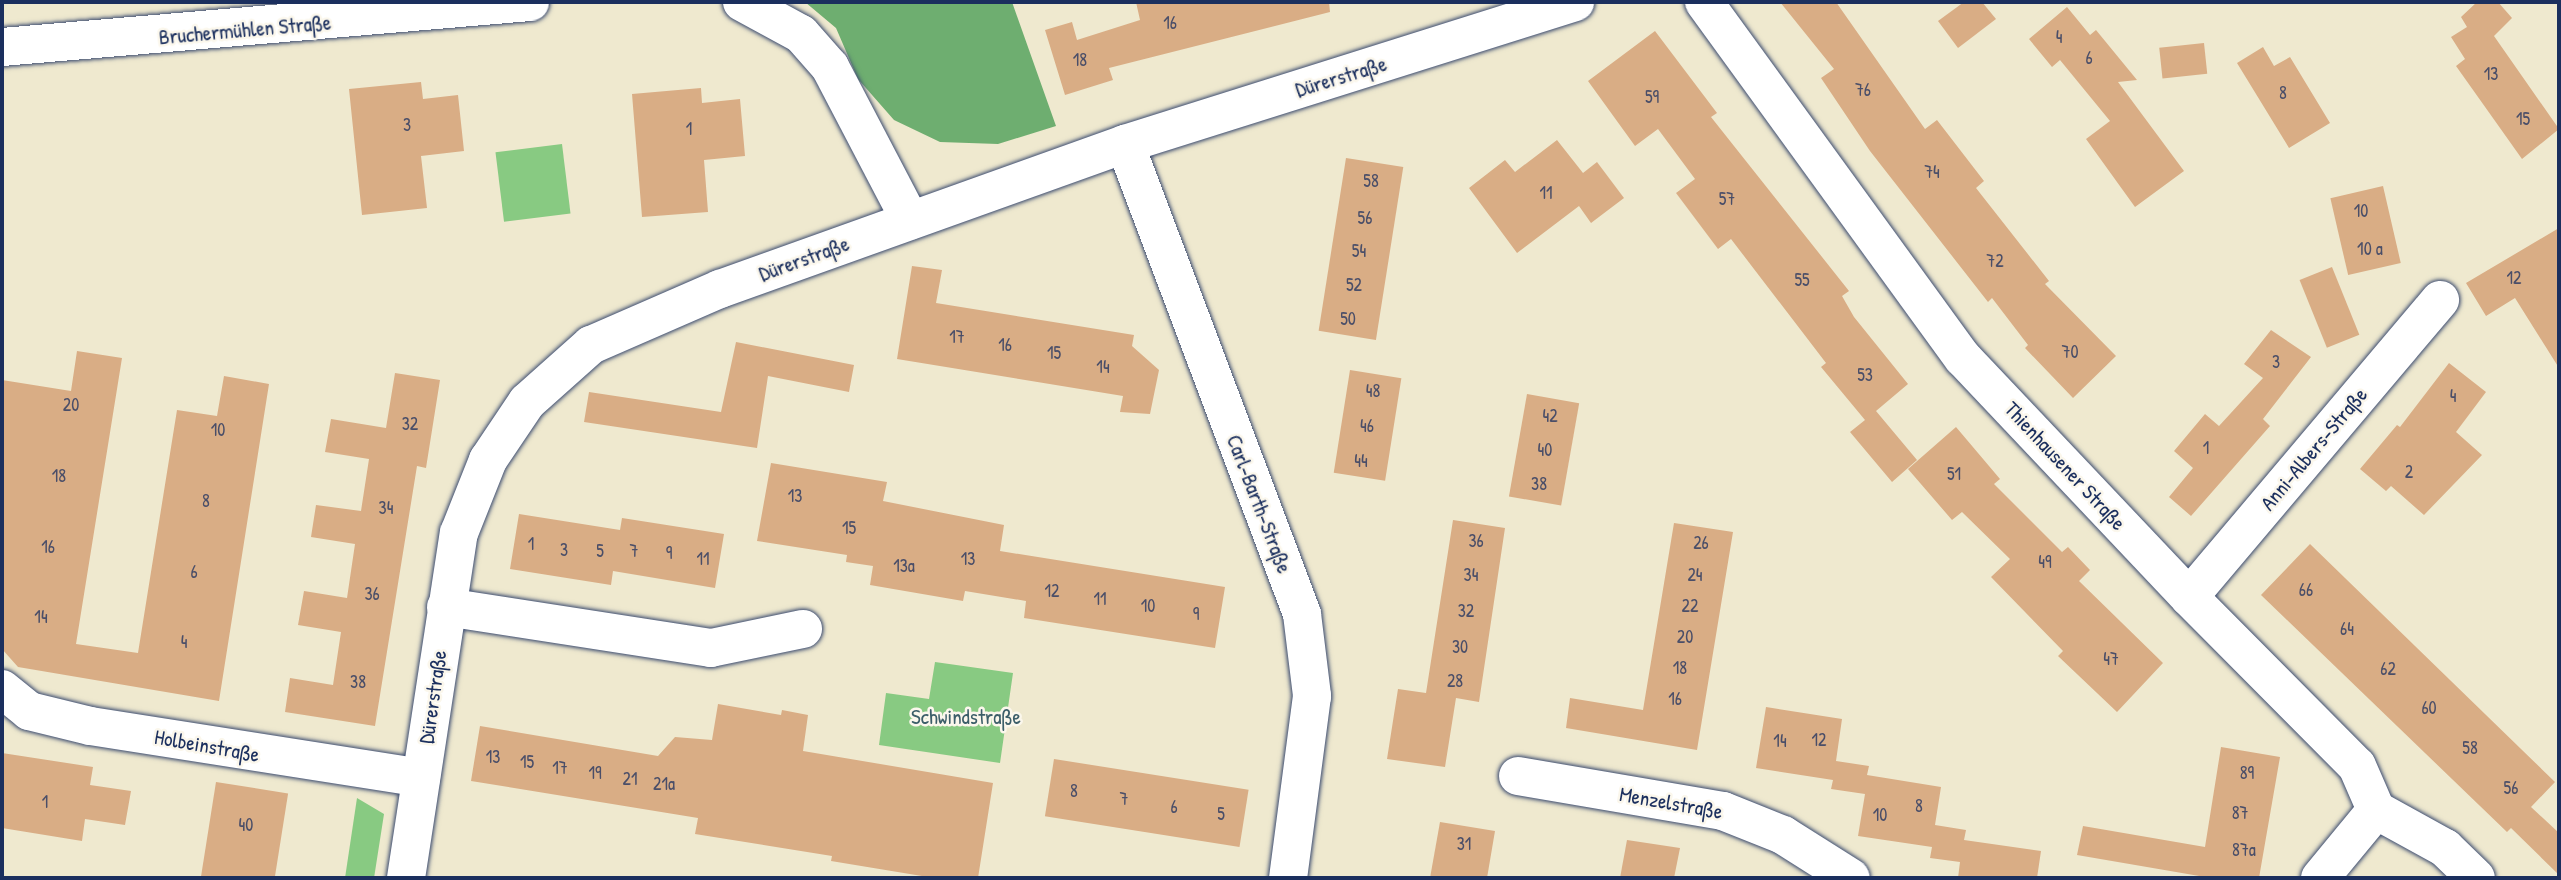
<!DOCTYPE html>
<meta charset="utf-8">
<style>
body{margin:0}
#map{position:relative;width:2561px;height:880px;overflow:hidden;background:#efe9cf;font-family:"Patrick Hand",sans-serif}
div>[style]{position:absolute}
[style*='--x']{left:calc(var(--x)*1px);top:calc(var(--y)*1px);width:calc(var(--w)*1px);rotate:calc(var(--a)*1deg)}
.green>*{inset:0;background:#88ca82;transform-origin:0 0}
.forest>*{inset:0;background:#6eae70}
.building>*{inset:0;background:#d9ad85;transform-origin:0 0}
.roads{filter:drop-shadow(0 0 2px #3b4b6f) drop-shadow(0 0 2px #3b4b6f)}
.minor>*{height:38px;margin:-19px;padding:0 19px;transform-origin:19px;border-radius:19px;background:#fff}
span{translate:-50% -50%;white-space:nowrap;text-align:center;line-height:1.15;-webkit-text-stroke:5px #fbf7ec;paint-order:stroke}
.number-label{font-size:18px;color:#4a4e68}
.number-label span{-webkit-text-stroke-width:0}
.street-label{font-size:21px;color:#1b2f5e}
.park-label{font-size:21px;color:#3c5e69}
.frame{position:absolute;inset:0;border:4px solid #1b2f5e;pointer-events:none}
</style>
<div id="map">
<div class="green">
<div style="left:562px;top:144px;width:70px;height:67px;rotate:83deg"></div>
<div style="clip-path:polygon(935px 662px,1013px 673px,1000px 763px,879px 745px,886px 693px,929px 699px)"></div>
<div style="clip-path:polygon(357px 798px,384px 814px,374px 878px,345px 878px)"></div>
</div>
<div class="forest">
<div style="clip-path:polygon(805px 2px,1012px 2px,1056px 126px,998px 144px,940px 142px,894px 120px,858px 79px,836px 28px)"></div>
</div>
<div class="building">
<div style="clip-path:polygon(1136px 2px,1329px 2px,1330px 12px,1109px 68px,1113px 80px,1065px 95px,1045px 30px,1072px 22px,1077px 40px,1140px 20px)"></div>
<div style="clip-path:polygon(1780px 2px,1836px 2px,1925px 129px,1937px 120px,1984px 181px,1976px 188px,2049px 281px,2045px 284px,2116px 356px,2073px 398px,2025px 348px,2028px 345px,1992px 298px,1988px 302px,1870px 151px,1821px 78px,1834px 69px)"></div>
<div style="clip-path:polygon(1964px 2px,1982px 2px,1996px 19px,1958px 48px,1938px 21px)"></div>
<div style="clip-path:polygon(2477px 2px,2498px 2px,2512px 18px,2494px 36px,2559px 129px,2522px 159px,2456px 66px,2465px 59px,2451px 37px,2467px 27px,2461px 17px)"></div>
<div style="clip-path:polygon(2067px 7px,2090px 35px,2096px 30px,2137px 80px,2118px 82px,2184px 171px,2135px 207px,2086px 139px,2110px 121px,2060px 60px,2052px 67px,2029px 39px)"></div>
<div style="clip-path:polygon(1655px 31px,1717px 113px,1711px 117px,1849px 291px,1842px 296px,1854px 317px,1908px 384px,1876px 411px,1917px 460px,1892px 482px,1850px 432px,1865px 420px,1821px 367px,1826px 363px,1731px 239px,1718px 249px,1676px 193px,1695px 179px,1658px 129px,1635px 146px,1588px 81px)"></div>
<div style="left:2204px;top:43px;width:31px;height:45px;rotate:84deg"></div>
<div style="clip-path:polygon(2263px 47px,2274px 66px,2290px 57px,2330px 123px,2289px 148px,2237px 63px)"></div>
<div style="clip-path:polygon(421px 82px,423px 99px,458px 95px,464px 151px,421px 156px,427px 208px,362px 215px,349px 89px)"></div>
<div style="clip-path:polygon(701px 88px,702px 103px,740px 99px,745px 156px,704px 160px,708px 212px,642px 217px,632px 94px)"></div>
<div style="clip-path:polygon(1557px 140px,1583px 173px,1597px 162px,1624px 198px,1591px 223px,1579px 206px,1517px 253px,1469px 188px,1505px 160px,1515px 172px)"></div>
<div style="left:1346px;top:158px;width:58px;height:175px;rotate:9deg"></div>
<div style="left:2383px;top:186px;width:79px;height:54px;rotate:77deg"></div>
<div style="clip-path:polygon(2559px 228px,2559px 368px,2515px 298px,2486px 316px,2466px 283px)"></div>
<div style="clip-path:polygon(912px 266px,942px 270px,936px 303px,1134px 335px,1132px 346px,1159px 370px,1150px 414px,1120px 412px,1123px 396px,897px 359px)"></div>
<div style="left:2332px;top:267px;width:73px;height:35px;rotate:68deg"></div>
<div style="clip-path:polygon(2271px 330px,2311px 357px,2263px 419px,2270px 426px,2191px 516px,2169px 497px,2193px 468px,2174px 451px,2205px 414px,2219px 426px,2263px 378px,2244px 364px)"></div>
<div style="clip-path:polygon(736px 342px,854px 365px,849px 392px,768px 376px,757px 448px,584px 422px,589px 392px,721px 412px)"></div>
<div style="clip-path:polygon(77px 351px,122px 358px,76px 644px,138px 653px,177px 410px,217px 416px,224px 376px,269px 384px,219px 701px,18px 667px,2px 649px,2px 380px,71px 391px)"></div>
<div style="clip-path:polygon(2449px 363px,2486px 392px,2456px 432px,2482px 455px,2424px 515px,2391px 486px,2386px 491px,2360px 469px,2397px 425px,2400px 427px)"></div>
<div style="left:1350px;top:370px;width:52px;height:104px;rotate:9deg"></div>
<div style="clip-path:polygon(395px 373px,440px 380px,426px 468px,417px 466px,375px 726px,285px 712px,290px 678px,333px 685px,341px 632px,298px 625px,304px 591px,347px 598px,355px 544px,311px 537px,316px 505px,361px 511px,369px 459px,325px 452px,331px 419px,386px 428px)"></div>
<div style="left:1527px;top:394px;width:53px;height:104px;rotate:10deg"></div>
<div style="clip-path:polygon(1956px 427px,2000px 479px,1994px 484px,2062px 552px,2068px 547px,2090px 570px,2079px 581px,2163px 663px,2117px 712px,2058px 656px,2063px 651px,1991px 577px,2010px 559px,1962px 512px,1952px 520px,1908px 469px)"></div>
<div style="clip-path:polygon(771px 463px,887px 482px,883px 501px,1004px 525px,1000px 551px,1225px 587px,1215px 648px,1024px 618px,1026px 601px,965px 591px,963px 601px,870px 585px,873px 566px,846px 562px,847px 555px,757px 541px)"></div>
<div style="clip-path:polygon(519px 514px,620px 530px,622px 518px,724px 534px,715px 588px,613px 571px,611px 585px,510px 569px)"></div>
<div style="clip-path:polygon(1453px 520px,1505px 528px,1479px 702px,1456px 698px,1445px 767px,1387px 759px,1398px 689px,1426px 693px)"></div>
<div style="clip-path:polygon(1674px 523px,1733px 532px,1697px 750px,1566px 728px,1570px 698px,1643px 710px)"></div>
<div style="clip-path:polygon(2310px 544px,2555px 782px,2531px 807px,2559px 833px,2559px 875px,2511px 828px,2507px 832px,2261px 595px)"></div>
<div style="clip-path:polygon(718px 704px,781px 715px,782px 710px,808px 715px,803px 751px,993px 783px,978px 878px,934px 878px,831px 861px,832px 856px,695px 834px,698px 818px,471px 781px,480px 726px,658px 756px,675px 737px,712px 740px)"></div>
<div style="clip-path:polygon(1766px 707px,1842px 719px,1836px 761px,1869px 766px,1867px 775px,1941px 787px,1935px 825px,1966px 830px,1964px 840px,2041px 851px,2037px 878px,1958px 878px,1960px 862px,1930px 858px,1932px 847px,1858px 836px,1865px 794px,1831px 789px,1833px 780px,1756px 768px)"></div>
<div style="clip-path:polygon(2221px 747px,2280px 757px,2259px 878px,2211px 878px,2077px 855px,2083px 826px,2205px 847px)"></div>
<div style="clip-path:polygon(2px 753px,93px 767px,90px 785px,131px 791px,125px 825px,85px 819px,82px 841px,2px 828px)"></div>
<div style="left:1054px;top:759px;width:197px;height:58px;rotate:9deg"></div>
<div style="left:216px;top:782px;width:73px;height:97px;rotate:9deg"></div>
<div style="clip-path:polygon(1440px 822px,1495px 831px,1487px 878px,1430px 878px)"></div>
<div style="clip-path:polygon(1627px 840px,1680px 848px,1674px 878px,1620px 878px)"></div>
</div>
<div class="roads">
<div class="minor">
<div style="--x:742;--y:2;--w:67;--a:28.5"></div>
<div style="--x:801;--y:34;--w:44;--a:48.7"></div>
<div style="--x:830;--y:67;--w:173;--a:62.4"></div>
<div style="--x:1704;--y:2;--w:440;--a:54"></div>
<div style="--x:1963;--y:358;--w:329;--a:46.6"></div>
<div style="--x:2189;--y:597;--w:238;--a:45.2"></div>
<div style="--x:2357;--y:766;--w:48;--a:66.6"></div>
<div style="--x:2376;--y:810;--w:79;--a:28.8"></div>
<div style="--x:2445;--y:848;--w:43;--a:44.1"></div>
<div style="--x:2;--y:47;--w:530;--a:-4.87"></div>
<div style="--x:1125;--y:144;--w:502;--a:69.36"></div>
<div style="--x:1302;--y:614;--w:83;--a:83"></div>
<div style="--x:1312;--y:696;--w:184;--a:97.5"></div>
<div style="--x:2189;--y:597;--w:389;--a:-49.8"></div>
<div style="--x:446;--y:607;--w:268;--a:8.8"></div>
<div style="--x:711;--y:648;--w:94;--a:-11.7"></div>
<div style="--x:2;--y:689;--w:35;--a:39"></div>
<div style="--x:29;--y:711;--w:63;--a:13.8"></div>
<div style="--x:90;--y:726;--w:335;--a:8.9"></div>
<div style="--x:1518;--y:776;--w:208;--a:9.7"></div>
<div style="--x:1723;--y:811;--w:65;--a:21.8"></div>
<div style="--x:1783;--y:835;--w:80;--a:32.3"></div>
<div style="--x:406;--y:878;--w:349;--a:-81.3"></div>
<div style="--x:459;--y:533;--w:79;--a:-68.3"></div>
<div style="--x:488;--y:460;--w:70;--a:-56.1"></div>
<div style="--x:527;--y:402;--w:86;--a:-41.7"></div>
<div style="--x:591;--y:345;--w:141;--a:-23.5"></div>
<div style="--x:720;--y:289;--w:430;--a:-19.7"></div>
<div style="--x:1125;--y:144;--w:472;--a:-17.5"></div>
<div style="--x:2320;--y:878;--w:88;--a:-50.5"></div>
</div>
</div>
<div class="number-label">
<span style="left:1170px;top:23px">16</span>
<span style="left:2059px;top:37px">4</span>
<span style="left:2089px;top:58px">6</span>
<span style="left:1080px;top:60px">18</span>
<span style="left:2491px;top:74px">13</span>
<span style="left:1863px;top:90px">76</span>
<span style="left:2283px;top:93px">8</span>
<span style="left:1652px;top:97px">59</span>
<span style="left:2523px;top:119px">15</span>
<span style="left:407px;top:125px">3</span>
<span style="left:689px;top:129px">1</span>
<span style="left:1932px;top:172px">74</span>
<span style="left:1371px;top:181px">58</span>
<span style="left:1546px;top:193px">11</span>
<span style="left:1727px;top:199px">57</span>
<span style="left:2361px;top:211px">10</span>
<span style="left:1365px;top:218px">56</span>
<span style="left:2370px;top:249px">10 a</span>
<span style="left:1359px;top:251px">54</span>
<span style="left:1995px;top:261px">72</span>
<span style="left:2514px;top:278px">12</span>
<span style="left:1802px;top:280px">55</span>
<span style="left:1354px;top:285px">52</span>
<span style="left:1348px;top:319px">50</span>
<span style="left:957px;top:337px">17</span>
<span style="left:1005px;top:345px">16</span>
<span style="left:2070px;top:352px">70</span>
<span style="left:1054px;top:353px">15</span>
<span style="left:2276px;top:362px">3</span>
<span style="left:1103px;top:367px">14</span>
<span style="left:1865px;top:375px">53</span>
<span style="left:1373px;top:391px">48</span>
<span style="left:2453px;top:396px">4</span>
<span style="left:71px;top:405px">20</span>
<span style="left:1550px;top:416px">42</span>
<span style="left:410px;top:424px">32</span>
<span style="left:1367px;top:426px">46</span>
<span style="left:218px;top:430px">10</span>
<span style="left:2206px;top:448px">1</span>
<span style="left:1545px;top:450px">40</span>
<span style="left:1361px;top:461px">44</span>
<span style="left:2409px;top:472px">2</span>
<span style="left:1954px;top:474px">51</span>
<span style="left:59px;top:476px">18</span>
<span style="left:1539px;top:484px">38</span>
<span style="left:795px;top:496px">13</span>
<span style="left:206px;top:501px">8</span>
<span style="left:386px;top:508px">34</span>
<span style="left:849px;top:528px">15</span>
<span style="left:1476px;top:541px">36</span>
<span style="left:1701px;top:543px">26</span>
<span style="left:531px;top:544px">1</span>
<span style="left:48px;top:547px">16</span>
<span style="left:564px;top:550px">3</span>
<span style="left:600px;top:551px">5</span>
<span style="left:634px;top:551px">7</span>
<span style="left:669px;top:553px">9</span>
<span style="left:703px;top:559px">11</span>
<span style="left:968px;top:559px">13</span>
<span style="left:2045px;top:562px">49</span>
<span style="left:904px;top:566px">13a</span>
<span style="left:194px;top:572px">6</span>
<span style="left:1471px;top:575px">34</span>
<span style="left:1695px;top:575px">24</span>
<span style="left:2306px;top:590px">66</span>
<span style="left:1052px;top:591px">12</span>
<span style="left:372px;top:594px">36</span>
<span style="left:1100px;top:599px">11</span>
<span style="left:1148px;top:606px">10</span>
<span style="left:1690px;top:606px">22</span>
<span style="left:1466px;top:611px">32</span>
<span style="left:1196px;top:614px">9</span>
<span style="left:41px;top:617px">14</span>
<span style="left:2347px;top:629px">64</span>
<span style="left:1685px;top:637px">20</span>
<span style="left:184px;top:642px">4</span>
<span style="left:1460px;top:647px">30</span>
<span style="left:2111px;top:659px">47</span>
<span style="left:1680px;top:668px">18</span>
<span style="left:2388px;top:669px">62</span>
<span style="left:1455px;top:681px">28</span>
<span style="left:358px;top:682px">38</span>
<span style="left:1675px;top:699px">16</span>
<span style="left:2429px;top:708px">60</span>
<span style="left:1819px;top:740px">12</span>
<span style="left:1780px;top:741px">14</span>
<span style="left:2470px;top:748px">58</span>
<span style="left:493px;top:757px">13</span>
<span style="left:527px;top:762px">15</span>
<span style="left:560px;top:768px">17</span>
<span style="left:595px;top:773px">19</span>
<span style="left:2247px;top:773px">89</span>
<span style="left:630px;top:779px">21</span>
<span style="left:664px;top:784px">21a</span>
<span style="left:2511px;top:788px">56</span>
<span style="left:1074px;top:791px">8</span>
<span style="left:1124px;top:799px">7</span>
<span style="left:45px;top:802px">1</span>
<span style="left:1919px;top:806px">8</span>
<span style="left:1174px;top:807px">6</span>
<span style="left:2240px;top:813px">87</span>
<span style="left:1221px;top:814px">5</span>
<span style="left:1880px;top:815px">10</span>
<span style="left:246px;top:825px">40</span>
<span style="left:1464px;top:844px">31</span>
<span style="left:2244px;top:850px">87a</span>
</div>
<div class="street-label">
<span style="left:245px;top:30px;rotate:-5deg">Bruchermühlen Straße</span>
<span style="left:1341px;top:77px;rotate:-17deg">Dürerstraße</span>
<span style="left:804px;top:259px;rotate:-20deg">Dürerstraße</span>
<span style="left:2314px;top:449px;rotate:-50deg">Anni-Albers-Straße</span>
<span style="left:2065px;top:466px;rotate:47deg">Thienhausener Straße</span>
<span style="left:1259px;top:504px;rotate:69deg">Carl-Barth-Straße</span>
<span style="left:433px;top:697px;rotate:-82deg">Dürerstraße</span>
<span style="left:207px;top:746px;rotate:10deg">Holbeinstraße</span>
<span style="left:1671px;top:803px;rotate:10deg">Menzelstraße</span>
</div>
<div class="park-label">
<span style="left:966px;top:717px">Schwindstraße</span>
</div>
<div class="frame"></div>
</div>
